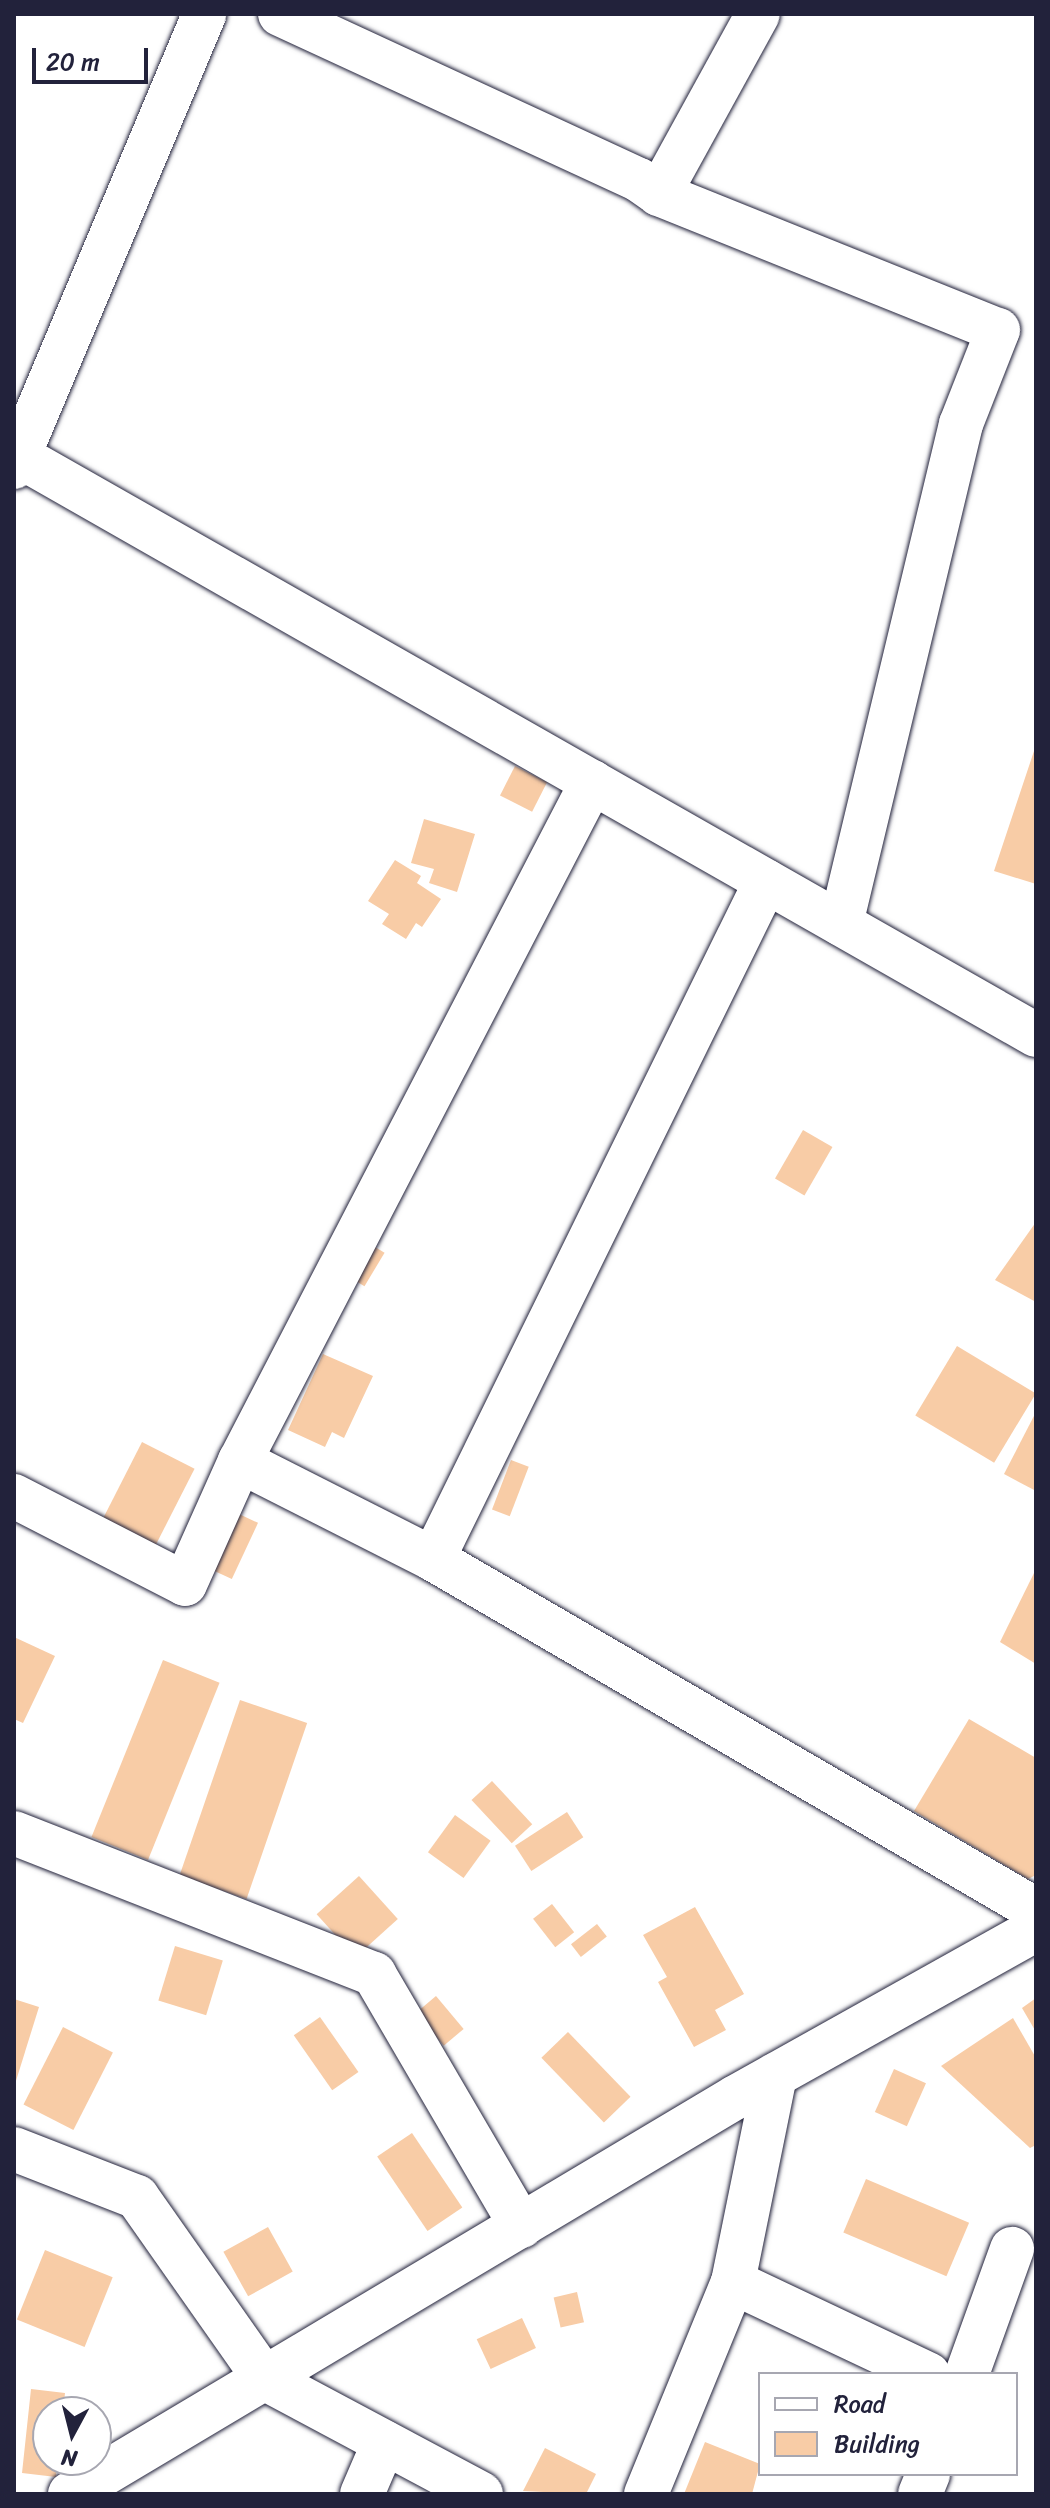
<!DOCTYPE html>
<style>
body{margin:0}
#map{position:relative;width:1050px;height:2508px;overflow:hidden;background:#fff;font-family:Sriracha,sans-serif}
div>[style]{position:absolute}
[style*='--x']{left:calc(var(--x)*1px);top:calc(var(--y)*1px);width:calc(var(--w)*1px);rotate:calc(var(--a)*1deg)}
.building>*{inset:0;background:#f8cca6;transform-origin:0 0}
.roads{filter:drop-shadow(0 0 2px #22223b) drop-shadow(0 0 2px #22223b)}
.minor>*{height:44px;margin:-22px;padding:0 22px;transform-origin:22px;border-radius:22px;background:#fff}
span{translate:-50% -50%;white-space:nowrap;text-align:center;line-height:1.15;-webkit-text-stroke:6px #fff;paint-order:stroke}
.frame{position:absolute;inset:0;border:16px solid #22223b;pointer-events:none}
.legend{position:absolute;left:758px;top:2372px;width:260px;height:104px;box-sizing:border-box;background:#fff;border:2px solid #a7a7b1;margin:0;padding:10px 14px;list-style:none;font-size:24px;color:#22223b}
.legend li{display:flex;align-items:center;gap:16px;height:40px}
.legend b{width:40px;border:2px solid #a7a7b1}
.north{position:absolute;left:32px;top:2396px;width:80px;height:80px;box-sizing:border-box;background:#fff;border:2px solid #a7a7b1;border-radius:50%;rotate:187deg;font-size:22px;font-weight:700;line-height:32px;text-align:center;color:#22223b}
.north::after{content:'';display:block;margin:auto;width:28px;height:36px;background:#22223b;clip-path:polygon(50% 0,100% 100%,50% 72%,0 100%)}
.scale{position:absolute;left:32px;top:48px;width:116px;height:36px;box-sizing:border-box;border:4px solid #22223b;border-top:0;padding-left:10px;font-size:24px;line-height:28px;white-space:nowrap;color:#22223b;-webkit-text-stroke:6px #fff;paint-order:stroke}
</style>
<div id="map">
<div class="building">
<div style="clip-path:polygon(1036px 745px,1036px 884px,994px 871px)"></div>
<div style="left:515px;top:766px;width:36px;height:33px;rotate:27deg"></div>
<div style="clip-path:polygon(424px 819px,475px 834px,457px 892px,429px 883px,434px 869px,411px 863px)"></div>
<div style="clip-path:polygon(395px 860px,421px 876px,417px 883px,441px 899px,422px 927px,416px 923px,406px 939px,382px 924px,389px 914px,368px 901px)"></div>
<div style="left:803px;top:1130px;width:34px;height:56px;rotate:30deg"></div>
<div style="clip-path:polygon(1036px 1222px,1036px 1302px,995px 1280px)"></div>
<div style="left:370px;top:1244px;width:17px;height:39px;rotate:31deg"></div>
<div style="left:957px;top:1346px;width:92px;height:81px;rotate:31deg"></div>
<div style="clip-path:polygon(323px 1354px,373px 1376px,344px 1438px,332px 1432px,325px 1447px,288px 1430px)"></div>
<div style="clip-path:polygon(1036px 1412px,1036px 1491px,1004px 1474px)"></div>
<div style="left:142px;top:1442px;width:59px;height:85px;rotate:27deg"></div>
<div style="left:511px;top:1460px;width:19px;height:53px;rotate:21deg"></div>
<div style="left:239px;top:1514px;width:21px;height:62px;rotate:25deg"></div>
<div style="clip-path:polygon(1036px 1569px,1036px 1664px,1000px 1642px)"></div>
<div style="clip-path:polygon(14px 1637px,55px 1656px,23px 1723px,14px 1719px)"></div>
<div style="left:163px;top:1660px;width:61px;height:191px;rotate:22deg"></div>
<div style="left:240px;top:1700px;width:71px;height:186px;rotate:19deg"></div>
<div style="clip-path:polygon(969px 1719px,1036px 1758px,1036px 1875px,1028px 1879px,914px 1811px)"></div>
<div style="left:492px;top:1781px;width:59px;height:28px;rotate:47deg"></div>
<div style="left:567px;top:1812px;width:30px;height:62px;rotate:57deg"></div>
<div style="left:455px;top:1815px;width:44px;height:46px;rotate:36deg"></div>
<div style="left:359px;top:1876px;width:58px;height:57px;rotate:48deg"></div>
<div style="left:552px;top:1904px;width:36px;height:24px;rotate:52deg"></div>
<div style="clip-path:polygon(695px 1907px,744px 1994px,715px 2010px,726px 2030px,694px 2047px,658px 1982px,667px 1977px,643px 1935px)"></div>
<div style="left:597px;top:1924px;width:16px;height:33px;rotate:52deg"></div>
<div style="left:175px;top:1946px;width:50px;height:57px;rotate:17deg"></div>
<div style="left:436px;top:1996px;width:43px;height:26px;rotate:50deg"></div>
<div style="clip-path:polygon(1036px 1998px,1036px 2032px,1022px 2008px)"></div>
<div style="clip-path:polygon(14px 1999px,39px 2007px,15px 2084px,14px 2084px)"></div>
<div style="left:320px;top:2017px;width:67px;height:32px;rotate:55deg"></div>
<div style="clip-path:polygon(1013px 2018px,1036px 2058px,1036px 2145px,1030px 2148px,941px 2066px)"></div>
<div style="left:63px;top:2027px;width:56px;height:87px;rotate:27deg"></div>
<div style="left:568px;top:2032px;width:90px;height:37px;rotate:46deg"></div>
<div style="left:894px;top:2069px;width:35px;height:47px;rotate:24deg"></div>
<div style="left:412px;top:2133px;width:90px;height:42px;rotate:56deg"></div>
<div style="left:866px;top:2179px;width:112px;height:58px;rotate:23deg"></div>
<div style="left:268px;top:2227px;width:51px;height:51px;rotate:61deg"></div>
<div style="left:45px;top:2250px;width:73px;height:75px;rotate:22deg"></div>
<div style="left:577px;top:2292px;width:31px;height:24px;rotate:77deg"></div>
<div style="left:522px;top:2318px;width:33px;height:50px;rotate:65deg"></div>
<div style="clip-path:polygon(31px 2389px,65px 2393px,63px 2412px,48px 2412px,48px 2460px,57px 2460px,56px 2477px,22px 2473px)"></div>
<div style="clip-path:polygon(705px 2442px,760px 2464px,752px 2494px,684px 2494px)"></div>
<div style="clip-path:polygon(545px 2448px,596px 2474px,586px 2494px,523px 2491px)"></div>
</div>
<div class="roads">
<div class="minor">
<div style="--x:280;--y:14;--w:396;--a:24.8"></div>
<div style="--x:639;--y:180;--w:24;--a:35"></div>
<div style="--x:659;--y:194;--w:365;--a:21.9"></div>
<div style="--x:998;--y:330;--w:101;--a:111.5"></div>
<div style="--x:961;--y:424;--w:514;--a:103.5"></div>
<div style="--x:659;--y:194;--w:205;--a:-61.2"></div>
<div style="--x:19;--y:456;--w:1170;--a:29.65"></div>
<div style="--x:14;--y:467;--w:491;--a:-67.2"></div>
<div style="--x:240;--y:1461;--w:216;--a:26.9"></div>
<div style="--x:433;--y:1559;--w:698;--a:30.2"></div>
<div style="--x:14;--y:1496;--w:192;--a:27.2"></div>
<div style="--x:185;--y:1584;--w:135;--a:-65.9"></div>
<div style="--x:240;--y:1461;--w:765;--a:-62.6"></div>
<div style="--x:433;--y:1559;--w:755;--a:-63.84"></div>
<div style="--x:14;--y:1833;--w:387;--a:21.4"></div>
<div style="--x:374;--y:1974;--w:292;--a:59.7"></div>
<div style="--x:14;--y:2149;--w:132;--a:21.3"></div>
<div style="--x:137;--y:2197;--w:221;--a:54.9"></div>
<div style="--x:264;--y:2378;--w:246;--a:28.1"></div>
<div style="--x:733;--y:2282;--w:216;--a:25.3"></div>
<div style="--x:967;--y:2374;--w:133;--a:-70.2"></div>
<div style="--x:70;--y:2494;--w:775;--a:-30.8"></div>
<div style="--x:736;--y:2097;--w:344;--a:-29.2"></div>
<div style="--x:362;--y:2494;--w:56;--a:-66.7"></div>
<div style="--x:646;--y:2494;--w:229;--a:-67.7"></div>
<div style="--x:733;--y:2282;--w:211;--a:-78.5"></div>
<div style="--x:920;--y:2494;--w:22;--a:-68"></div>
</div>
</div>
<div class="frame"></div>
<ul class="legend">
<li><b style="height:10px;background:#fff"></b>Road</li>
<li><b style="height:22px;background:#f8cca6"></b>Building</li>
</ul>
<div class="north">N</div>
<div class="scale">20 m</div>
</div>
